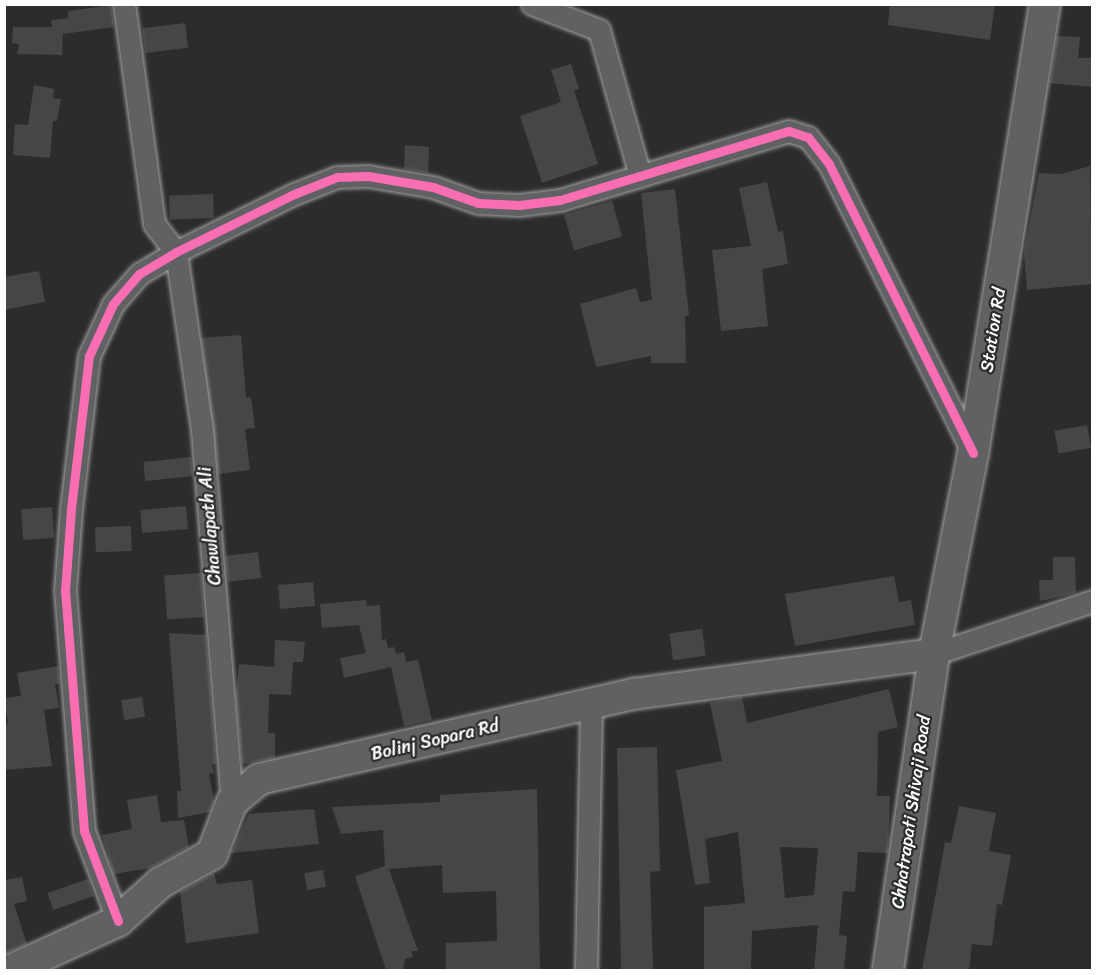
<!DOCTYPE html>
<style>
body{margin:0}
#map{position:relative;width:1097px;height:975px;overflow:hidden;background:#2b2c2d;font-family:Sriracha,sans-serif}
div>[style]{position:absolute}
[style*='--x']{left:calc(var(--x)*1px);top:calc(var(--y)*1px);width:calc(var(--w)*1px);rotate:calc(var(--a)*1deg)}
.building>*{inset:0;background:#484644;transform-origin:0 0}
.roads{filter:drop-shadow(0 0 2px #a0a0a0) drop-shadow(0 0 2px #a0a0a0)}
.street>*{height:21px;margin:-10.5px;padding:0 10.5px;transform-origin:10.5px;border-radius:10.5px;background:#606162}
.secondary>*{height:30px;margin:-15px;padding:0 15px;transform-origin:15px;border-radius:15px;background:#606162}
.cycleway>*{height:9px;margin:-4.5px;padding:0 4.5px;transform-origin:4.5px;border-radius:4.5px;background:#f96db3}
span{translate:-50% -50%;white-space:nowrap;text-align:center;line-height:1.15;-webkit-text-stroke:4.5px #2a2d2e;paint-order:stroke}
.street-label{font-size:18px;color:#fff}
.frame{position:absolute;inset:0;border:6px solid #fff;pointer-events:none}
</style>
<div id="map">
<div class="building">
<div style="clip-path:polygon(890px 4px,995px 4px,990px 40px,888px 25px)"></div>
<div style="clip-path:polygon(111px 5px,114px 27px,63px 34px,62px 55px,17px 54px,19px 44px,12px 43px,13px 27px,52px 27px,51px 20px,68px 18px,68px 11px)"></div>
<div style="left:185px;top:23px;width:25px;height:43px;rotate:83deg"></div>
<div style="clip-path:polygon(1057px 36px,1080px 37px,1078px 58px,1092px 58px,1092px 87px,1050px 83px)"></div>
<div style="clip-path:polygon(571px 64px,579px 89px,574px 90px,598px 164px,542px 183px,520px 116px,561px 102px,551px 70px)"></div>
<div style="clip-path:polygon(34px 85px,54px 89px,53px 98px,61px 99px,57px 121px,53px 121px,50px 158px,13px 155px,15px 124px,28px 125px)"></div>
<div style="clip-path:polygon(405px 145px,429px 147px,428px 173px,404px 169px)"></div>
<div style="clip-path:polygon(1090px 166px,1092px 284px,1027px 290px,1024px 253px,1039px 173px,1061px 174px)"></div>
<div style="clip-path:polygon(767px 182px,778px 232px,783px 231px,788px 264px,762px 269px,768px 326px,721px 331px,712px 250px,751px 246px,739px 188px)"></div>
<div style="clip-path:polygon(675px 189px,689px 315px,685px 316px,686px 363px,651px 363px,651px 356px,596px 367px,580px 304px,636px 288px,640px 302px,652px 300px,641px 193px)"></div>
<div style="left:213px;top:194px;width:24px;height:44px;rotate:88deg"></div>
<div style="left:612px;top:201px;width:37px;height:50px;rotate:74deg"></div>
<div style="clip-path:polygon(39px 271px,45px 302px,4px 310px,4px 277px)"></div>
<div style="clip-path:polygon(241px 335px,246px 398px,251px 397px,255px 428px,245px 429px,250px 470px,218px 474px,201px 338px)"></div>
<div style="left:1087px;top:425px;width:23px;height:33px;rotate:80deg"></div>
<div style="left:191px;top:457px;width:19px;height:48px;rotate:84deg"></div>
<div style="left:186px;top:506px;width:23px;height:46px;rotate:85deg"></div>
<div style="left:52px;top:507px;width:31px;height:31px;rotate:86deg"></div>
<div style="left:131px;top:526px;width:25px;height:36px;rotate:88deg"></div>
<div style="left:258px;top:552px;width:26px;height:33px;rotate:83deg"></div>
<div style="clip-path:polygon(1053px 557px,1075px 557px,1076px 593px,1040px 601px,1039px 580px,1053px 580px)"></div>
<div style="left:201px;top:573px;width:44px;height:37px;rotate:86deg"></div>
<div style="clip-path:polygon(894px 576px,899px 602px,911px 600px,915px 625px,795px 646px,785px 594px)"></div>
<div style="left:313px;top:582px;width:24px;height:35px;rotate:85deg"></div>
<div style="clip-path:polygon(366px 600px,367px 606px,380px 605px,382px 640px,386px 639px,388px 648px,394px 647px,396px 654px,404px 652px,406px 662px,418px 660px,432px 720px,404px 726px,391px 667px,344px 678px,340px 658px,366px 653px,359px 625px,322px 628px,320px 604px)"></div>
<div style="left:702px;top:629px;width:27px;height:33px;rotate:82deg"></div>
<div style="clip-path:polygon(169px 633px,206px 635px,216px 764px,212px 764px,214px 773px,209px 774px,214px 800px,210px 812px,178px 818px,177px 791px,181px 791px)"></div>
<div style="clip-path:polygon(275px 640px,305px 642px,303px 662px,293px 662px,291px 695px,269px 694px,268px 733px,275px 733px,275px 758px,242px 764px,236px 694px,239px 664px,274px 667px)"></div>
<div style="clip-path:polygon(58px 666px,60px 684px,55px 684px,59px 708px,44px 710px,52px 766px,4px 770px,4px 724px,8px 723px,4px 698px,21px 696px,17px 673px)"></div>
<div style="clip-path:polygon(evenodd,889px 689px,898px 727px,878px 732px,877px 796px,890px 796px,888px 853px,858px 852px,855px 892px,843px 891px,839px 935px,847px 936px,844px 970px,814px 970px,818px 925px,752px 931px,751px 970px,704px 970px,704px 907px,745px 903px,738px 832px,705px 839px,710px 883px,695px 885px,676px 770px,722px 761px,710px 703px,742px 697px,747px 723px,889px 689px,780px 847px,818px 848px,814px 895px,785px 898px,780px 847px)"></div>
<div style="left:142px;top:697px;width:20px;height:21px;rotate:81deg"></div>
<div style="clip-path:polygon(657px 747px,660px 871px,650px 872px,653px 970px,621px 970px,617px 748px)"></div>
<div style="clip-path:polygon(537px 789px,540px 970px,446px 970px,446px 943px,497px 941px,496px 891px,443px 893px,442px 865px,389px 869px,418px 951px,411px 951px,413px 957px,405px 959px,403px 970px,386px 970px,355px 876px,385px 866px,383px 830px,341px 834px,332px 807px,440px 802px,440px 795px)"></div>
<div style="clip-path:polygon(157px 795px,161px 822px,184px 820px,189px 847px,151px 868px,114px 874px,102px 835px,132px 829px,127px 800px)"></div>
<div style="clip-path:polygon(959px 806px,996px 813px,989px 851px,1011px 855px,1002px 905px,997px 904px,992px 946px,972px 944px,969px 970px,922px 970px,945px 842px,951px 843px)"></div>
<div style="clip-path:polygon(314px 809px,319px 844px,231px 853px,249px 814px)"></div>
<div style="left:323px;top:870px;width:17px;height:19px;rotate:80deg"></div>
<div style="clip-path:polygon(214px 873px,217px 884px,252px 880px,259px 933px,186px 943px,180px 892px)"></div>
<div style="clip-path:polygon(22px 877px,27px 901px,14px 904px,27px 944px,4px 954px,4px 880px)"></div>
<div style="left:88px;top:879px;width:18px;height:43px;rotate:71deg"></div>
</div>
<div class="roads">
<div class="street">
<div style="--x:124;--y:4;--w:222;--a:82.2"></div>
<div style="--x:154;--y:224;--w:36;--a:52"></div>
<div style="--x:532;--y:4;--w:72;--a:21.2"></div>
<div style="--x:599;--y:30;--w:152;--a:74.3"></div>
<div style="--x:176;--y:252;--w:180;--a:81.7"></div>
<div style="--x:202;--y:430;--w:373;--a:85.4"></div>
<div style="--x:934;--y:654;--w:167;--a:-18.5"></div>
<div style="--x:118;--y:921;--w:96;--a:-110.7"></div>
<div style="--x:84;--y:831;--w:241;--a:-94.5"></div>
<div style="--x:65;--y:591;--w:82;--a:-85.8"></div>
<div style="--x:71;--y:509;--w:154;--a:-83.3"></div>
<div style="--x:89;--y:356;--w:57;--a:-65.2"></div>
<div style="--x:113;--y:304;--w:40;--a:-49"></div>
<div style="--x:139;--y:274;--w:43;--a:-30.7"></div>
<div style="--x:176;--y:252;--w:131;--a:-26.2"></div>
<div style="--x:294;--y:194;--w:46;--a:-21.6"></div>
<div style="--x:337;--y:177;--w:31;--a:-2"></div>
<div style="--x:368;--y:176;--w:66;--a:9.6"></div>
<div style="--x:433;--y:187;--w:48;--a:19.6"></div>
<div style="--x:478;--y:203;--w:41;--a:2.8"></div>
<div style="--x:519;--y:205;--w:41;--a:-7"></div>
<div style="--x:560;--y:200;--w:239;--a:-16.8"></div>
<div style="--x:789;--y:131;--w:20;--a:18"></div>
<div style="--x:808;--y:137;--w:34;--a:52"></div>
<div style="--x:829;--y:164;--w:323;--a:63.5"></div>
<div style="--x:586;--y:970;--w:265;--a:-88.9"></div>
</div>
<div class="secondary">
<div style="--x:11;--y:970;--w:118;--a:-24.6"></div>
<div style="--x:118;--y:921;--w:57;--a:-42.1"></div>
<div style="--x:160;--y:883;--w:60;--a:-29.1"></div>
<div style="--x:212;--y:854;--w:56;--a:-69"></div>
<div style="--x:232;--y:802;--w:35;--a:-40"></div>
<div style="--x:259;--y:779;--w:385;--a:-12.8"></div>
<div style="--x:634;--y:694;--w:303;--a:-7.6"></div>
<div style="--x:888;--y:970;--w:319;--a:-81.7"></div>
<div style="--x:934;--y:654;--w:205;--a:-79"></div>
<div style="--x:973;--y:453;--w:455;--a:-80.9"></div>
</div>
</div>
<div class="cycleway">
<div style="--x:118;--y:921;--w:96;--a:-110.7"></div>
<div style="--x:84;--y:831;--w:241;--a:-94.5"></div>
<div style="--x:65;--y:591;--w:82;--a:-85.8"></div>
<div style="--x:71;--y:509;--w:154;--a:-83.3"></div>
<div style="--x:89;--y:356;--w:57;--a:-65.2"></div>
<div style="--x:113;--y:304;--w:40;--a:-49"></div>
<div style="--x:139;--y:274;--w:43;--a:-30.7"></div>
<div style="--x:176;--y:252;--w:131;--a:-26.2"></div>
<div style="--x:294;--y:194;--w:46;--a:-21.6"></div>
<div style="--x:337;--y:177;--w:31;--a:-2"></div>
<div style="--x:368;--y:176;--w:66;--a:9.6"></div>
<div style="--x:433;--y:187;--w:48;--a:19.6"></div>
<div style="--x:478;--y:203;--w:41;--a:2.8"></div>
<div style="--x:519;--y:205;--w:41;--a:-7"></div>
<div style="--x:560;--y:200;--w:239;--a:-16.8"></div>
<div style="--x:789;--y:131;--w:20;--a:18"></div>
<div style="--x:808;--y:137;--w:34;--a:52"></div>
<div style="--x:829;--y:164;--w:323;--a:63.5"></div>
</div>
<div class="street-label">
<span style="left:993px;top:330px;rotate:-81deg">Station Rd</span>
<span style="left:210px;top:526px;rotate:-95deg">Chawlapath Ali</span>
<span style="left:435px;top:740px;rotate:-13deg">Bolinj Sopara Rd</span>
<span style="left:911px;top:812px;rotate:-82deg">Chhatrapati Shivaji Road</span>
</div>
<div class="frame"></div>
</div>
